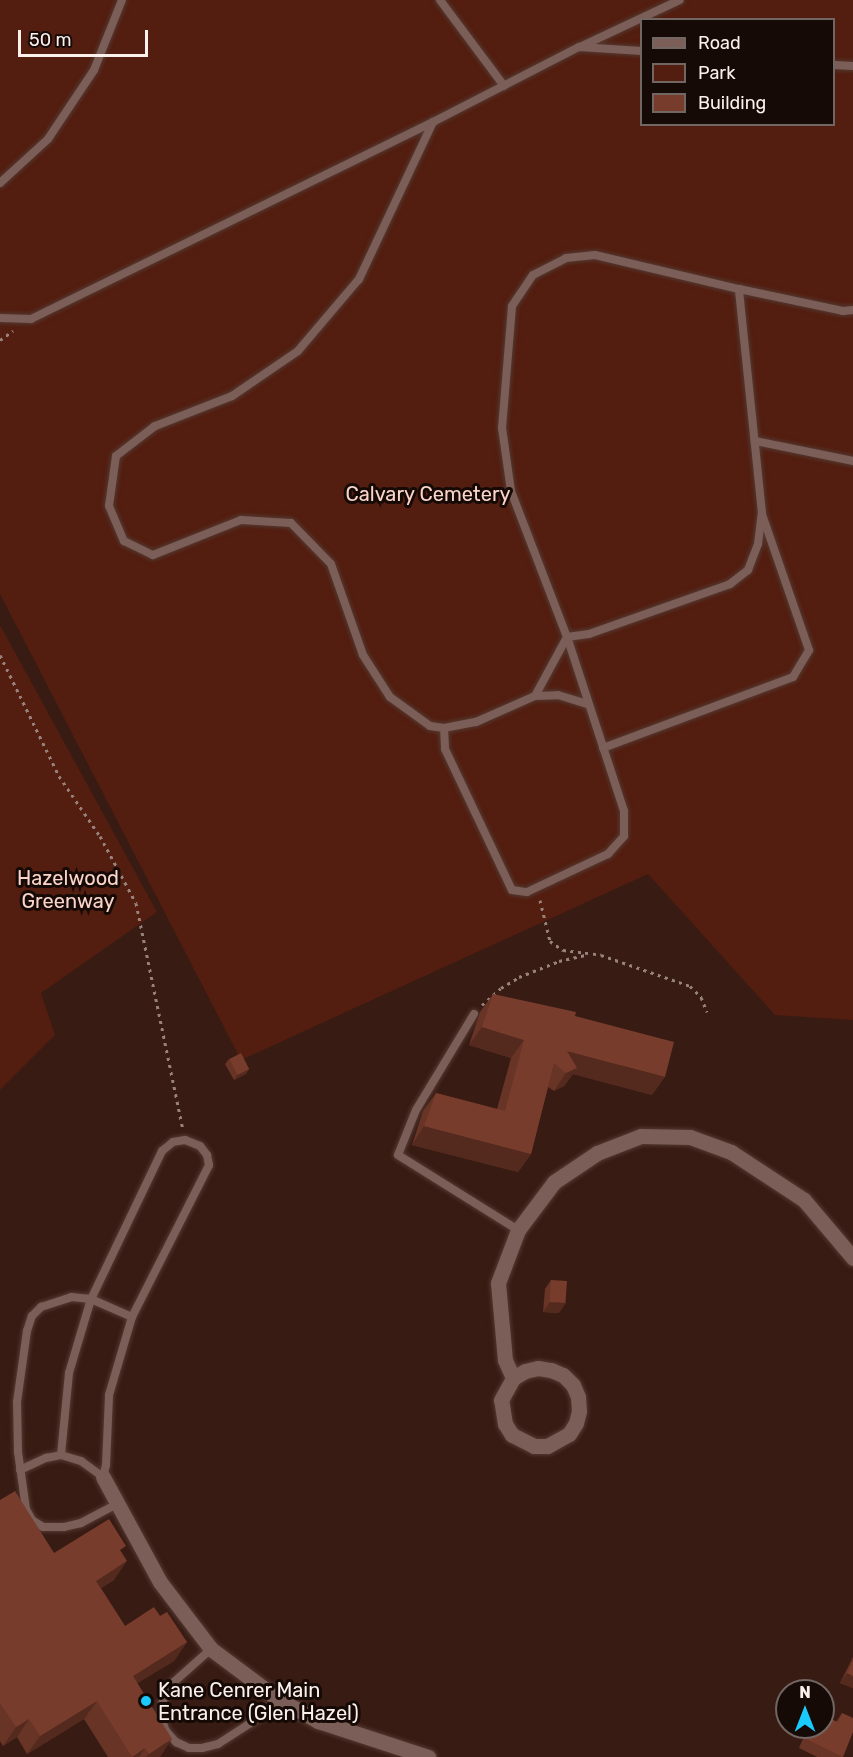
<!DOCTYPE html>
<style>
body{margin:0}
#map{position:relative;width:853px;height:1757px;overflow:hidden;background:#381b13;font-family:Rubik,sans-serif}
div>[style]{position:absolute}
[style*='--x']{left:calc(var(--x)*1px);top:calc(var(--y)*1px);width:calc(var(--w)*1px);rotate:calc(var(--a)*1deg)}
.green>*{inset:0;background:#531d0f}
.path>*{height:3px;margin-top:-1.5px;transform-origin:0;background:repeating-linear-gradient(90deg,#97827c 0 3px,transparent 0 7.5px)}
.roads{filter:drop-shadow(0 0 2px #533931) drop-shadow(0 0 2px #533931)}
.lane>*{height:8px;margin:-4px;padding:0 4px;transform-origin:4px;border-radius:4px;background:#7b5e57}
.street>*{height:15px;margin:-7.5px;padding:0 7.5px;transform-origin:7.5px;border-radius:7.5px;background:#7b5e57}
.wall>*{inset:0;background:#673426}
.shaded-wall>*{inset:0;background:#542a1f}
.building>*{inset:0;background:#783c2c;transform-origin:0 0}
.dots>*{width:16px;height:16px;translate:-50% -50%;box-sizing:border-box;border:3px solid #160a06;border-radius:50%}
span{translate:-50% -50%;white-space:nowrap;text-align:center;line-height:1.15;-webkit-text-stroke:6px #160a06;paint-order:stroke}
.park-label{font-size:20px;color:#fcd5ca}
.poi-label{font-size:20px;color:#fcf0ec}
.left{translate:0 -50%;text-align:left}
.legend{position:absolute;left:640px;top:18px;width:195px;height:108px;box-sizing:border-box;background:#160a06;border:2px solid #726662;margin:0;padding:8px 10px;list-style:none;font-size:18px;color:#fcf0ec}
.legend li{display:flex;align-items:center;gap:12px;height:30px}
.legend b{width:30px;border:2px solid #726662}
.north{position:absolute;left:775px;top:1679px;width:60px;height:60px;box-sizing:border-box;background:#160a06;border:2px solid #726662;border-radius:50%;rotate:0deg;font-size:16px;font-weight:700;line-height:24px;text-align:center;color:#fcf0ec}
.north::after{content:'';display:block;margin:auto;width:21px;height:27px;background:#1acafc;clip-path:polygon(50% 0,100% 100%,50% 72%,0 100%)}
.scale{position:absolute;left:18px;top:30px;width:130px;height:27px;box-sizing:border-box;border:3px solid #fcf0ec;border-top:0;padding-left:8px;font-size:18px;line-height:21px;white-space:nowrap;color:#fcf0ec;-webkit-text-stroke:4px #160a06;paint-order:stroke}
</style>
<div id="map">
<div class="green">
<div style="clip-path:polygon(evenodd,0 0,853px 0,853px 1020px,775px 1015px,648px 874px,241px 1060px,0 594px,0 0,642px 20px,834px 20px,834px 124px,642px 124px,642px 20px)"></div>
<div style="clip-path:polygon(0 625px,157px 912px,41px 993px,55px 1035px,0 1090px)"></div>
</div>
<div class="path">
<div style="--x:0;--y:340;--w:16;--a:-35"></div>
<div style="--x:0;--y:655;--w:135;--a:64"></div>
<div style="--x:59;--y:776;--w:73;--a:55.7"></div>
<div style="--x:100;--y:836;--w:76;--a:61.8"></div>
<div style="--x:136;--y:903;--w:231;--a:78.3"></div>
<div style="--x:540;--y:900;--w:42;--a:76.3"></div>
<div style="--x:550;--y:941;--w:16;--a:35"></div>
<div style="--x:563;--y:950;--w:38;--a:7"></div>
<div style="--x:601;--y:955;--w:94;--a:19.2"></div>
<div style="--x:690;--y:986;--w:16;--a:45"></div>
<div style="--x:701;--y:997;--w:16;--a:68"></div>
<div style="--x:482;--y:1005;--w:25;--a:-42"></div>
<div style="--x:501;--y:988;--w:21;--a:-31"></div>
<div style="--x:519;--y:977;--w:43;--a:-21.8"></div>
<div style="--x:559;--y:961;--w:27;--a:-13"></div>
</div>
<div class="roads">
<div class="lane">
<div style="--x:440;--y:0;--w:107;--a:53.3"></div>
<div style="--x:580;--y:47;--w:110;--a:-25.2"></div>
<div style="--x:834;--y:65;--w:19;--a:3"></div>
<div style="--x:433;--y:122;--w:174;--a:115.2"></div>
<div style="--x:359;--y:279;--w:94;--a:130.3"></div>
<div style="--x:298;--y:351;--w:80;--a:145.7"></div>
<div style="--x:232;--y:396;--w:83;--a:158.7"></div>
<div style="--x:155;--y:426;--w:49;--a:142.4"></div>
<div style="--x:116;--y:456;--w:50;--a:98"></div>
<div style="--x:109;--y:506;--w:38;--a:67"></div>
<div style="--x:124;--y:541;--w:32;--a:26"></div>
<div style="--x:153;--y:555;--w:95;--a:-21.7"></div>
<div style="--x:241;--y:520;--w:50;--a:3.4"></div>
<div style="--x:291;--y:523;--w:57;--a:45.7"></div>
<div style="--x:331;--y:564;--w:96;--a:70.6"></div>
<div style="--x:363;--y:655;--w:50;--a:57.3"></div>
<div style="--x:390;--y:697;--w:49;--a:35.9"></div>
<div style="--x:430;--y:726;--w:14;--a:8"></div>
<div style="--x:444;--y:728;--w:33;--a:-11"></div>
<div style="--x:476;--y:722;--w:64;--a:-23.8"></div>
<div style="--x:535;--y:696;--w:67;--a:-61.5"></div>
<div style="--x:567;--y:637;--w:156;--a:-111"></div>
<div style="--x:511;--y:491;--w:64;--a:-98.1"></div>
<div style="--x:502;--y:428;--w:122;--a:-85.3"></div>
<div style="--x:512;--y:306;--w:37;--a:-56"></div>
<div style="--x:533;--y:275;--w:37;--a:-27"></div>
<div style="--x:566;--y:258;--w:29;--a:-6"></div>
<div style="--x:595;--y:255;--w:148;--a:13.3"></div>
<div style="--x:739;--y:289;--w:106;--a:11.9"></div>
<div style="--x:843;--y:311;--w:10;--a:-6"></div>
<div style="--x:0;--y:183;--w:65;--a:-42.5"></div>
<div style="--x:48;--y:139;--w:83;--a:-56.3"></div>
<div style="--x:94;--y:70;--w:75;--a:-68.2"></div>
<div style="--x:0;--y:318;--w:31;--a:2"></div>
<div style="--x:31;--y:319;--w:448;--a:-26.1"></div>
<div style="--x:433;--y:122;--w:164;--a:-27.2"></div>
<div style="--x:579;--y:47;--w:63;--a:3.6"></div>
<div style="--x:755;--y:441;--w:100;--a:11.5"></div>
<div style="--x:535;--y:696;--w:23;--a:-2"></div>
<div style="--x:558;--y:695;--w:31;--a:17"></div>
<div style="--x:444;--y:728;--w:21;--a:87"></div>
<div style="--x:445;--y:749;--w:156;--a:64.6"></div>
<div style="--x:512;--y:890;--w:15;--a:8"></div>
<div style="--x:527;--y:892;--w:89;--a:-25.1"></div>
<div style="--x:608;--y:854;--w:24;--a:-48"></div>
<div style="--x:624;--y:836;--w:25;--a:-90"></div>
<div style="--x:624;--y:811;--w:183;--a:-108.1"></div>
<div style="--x:567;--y:637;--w:22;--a:-8"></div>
<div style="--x:589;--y:634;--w:150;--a:-19.5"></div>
<div style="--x:730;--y:584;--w:23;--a:-38"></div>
<div style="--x:748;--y:570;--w:28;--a:-69"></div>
<div style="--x:758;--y:544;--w:31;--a:-83"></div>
<div style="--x:762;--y:513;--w:225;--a:-95.9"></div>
<div style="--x:603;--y:748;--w:203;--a:-20.5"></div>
<div style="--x:793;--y:677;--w:31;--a:-59"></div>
<div style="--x:809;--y:650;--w:141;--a:-109.1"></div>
<div style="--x:474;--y:1014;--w:112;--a:121.1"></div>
<div style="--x:416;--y:1110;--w:48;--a:111.8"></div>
<div style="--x:398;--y:1155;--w:142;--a:32"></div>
<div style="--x:20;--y:1470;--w:29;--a:-25"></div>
<div style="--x:46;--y:1458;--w:15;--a:-11"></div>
<div style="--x:61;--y:1455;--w:21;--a:17"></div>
<div style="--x:81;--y:1461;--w:27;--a:36"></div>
<div style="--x:103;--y:1477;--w:12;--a:-76"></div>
<div style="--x:106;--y:1465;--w:70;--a:-87.5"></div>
<div style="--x:109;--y:1395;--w:81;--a:-73.6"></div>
<div style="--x:132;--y:1317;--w:170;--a:-63.1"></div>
<div style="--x:209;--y:1165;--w:10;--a:-101"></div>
<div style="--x:207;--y:1155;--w:11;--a:-128"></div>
<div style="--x:200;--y:1146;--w:16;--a:-158"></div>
<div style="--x:185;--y:1140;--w:12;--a:171"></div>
<div style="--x:173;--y:1142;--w:14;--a:141"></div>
<div style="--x:162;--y:1151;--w:164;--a:115.6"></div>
<div style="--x:91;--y:1299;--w:77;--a:106.6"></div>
<div style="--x:69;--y:1373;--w:82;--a:95.6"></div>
<div style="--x:117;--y:1504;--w:41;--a:152.2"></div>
<div style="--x:81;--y:1523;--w:17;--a:167"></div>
<div style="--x:64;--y:1527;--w:21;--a:180"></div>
<div style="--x:43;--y:1527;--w:13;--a:-148"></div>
<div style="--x:32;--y:1520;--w:13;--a:-119"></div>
<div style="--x:26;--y:1509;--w:58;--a:-98"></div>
<div style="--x:18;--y:1452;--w:50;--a:-91.1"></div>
<div style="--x:17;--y:1402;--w:72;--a:-82"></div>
<div style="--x:27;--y:1331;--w:16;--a:-72"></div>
<div style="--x:32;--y:1316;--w:13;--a:-45"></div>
<div style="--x:41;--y:1307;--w:32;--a:-18"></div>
<div style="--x:71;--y:1297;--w:20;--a:6"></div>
<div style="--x:91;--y:1299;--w:45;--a:23.7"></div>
<div style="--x:211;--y:1649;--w:50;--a:138.3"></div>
<div style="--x:174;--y:1682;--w:14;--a:126"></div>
<div style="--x:166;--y:1693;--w:12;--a:110"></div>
<div style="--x:162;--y:1704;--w:14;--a:94"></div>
<div style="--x:161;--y:1718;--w:14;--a:69"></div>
<div style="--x:166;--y:1731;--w:15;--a:48"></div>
<div style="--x:176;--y:1742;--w:14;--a:25"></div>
<div style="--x:189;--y:1748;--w:13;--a:0"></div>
<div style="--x:202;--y:1748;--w:16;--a:-14"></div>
<div style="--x:218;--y:1744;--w:50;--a:-32.7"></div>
<div style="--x:260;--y:1717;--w:25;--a:-45"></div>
</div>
<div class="street">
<div style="--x:513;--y:1378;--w:14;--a:-30"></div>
<div style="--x:525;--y:1371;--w:13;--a:-13"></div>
<div style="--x:538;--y:1368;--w:13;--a:9"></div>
<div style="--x:551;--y:1370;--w:13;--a:23"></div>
<div style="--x:563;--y:1375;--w:14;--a:45"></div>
<div style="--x:573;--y:1385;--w:13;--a:67"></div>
<div style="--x:578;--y:1397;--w:14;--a:86"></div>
<div style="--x:579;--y:1411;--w:12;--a:104"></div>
<div style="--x:576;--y:1423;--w:13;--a:122"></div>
<div style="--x:569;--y:1434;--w:25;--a:151"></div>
<div style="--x:547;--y:1446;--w:13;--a:180"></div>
<div style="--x:534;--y:1446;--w:25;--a:-153"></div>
<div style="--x:512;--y:1435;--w:13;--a:-122"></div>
<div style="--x:505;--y:1424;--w:24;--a:-99"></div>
<div style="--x:501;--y:1400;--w:25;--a:-61"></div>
<div style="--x:513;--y:1378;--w:20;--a:-114"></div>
<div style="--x:505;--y:1360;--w:77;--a:-95.2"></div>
<div style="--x:498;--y:1283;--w:57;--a:-69.3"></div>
<div style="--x:518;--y:1230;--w:60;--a:-53.1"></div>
<div style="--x:554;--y:1182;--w:52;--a:-34"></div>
<div style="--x:597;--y:1153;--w:47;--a:-21.1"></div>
<div style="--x:641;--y:1136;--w:49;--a:1.2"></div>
<div style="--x:690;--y:1137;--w:44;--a:20.1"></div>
<div style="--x:731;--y:1152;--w:87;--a:33.3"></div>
<div style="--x:804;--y:1200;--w:76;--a:49.8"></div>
<div style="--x:103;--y:1477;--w:119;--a:61.5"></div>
<div style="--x:160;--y:1582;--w:84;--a:52.7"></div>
<div style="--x:211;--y:1649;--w:84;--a:36.7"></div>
<div style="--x:278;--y:1699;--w:46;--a:28.8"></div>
<div style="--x:318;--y:1721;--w:116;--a:18.1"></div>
</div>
</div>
<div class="wall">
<div style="clip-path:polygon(493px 994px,575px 1016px,652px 1095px,573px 1074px,564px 1086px,554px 1091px,548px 1087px,531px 1154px,518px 1172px,412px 1145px,423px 1111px,436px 1093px,497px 1109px,511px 1058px,469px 1045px,480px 1012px)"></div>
<div style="clip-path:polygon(229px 1059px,249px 1069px,246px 1074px,234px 1080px,225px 1064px)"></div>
<div style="clip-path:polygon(551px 1280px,559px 1313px,543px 1312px,545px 1289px)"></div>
<div style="clip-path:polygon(0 1500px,54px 1553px,122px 1552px,114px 1580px,101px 1588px,125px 1626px,160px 1616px,187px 1642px,174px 1661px,137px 1683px,160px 1757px,108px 1757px,84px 1719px,27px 1754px,17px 1737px,3px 1746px,0 1741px)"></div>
<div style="clip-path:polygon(853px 1657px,853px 1688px,840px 1683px)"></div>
<div style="clip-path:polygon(842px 1713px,843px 1757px,817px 1757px,799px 1748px,808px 1727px,823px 1727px,836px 1722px)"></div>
</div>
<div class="shaded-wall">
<div style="clip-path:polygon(482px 1027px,524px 1040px,511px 1058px,469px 1045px)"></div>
<div style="clip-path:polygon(567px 1051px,665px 1077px,652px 1095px,573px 1074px,564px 1086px,554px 1091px,566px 1073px)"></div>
<div style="clip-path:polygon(249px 1069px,246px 1074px,234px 1080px,237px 1075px)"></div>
<div style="clip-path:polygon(424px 1126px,531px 1154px,518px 1172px,412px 1145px)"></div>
<div style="clip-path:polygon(550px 1302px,566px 1303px,559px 1313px,543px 1312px)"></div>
<div style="clip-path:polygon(127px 1561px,114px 1580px,84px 1599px,96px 1581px)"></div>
<div style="clip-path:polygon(187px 1642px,174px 1661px,120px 1694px,133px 1676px)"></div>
<div style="clip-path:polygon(847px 1673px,853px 1676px,853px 1688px,840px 1683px)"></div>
<div style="clip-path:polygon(97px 1701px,84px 1719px,27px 1754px,40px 1736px)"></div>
<div style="clip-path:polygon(29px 1719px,17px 1737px,3px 1746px,16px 1727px)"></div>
<div style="clip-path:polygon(172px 1739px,160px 1757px,146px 1757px,149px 1754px)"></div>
<div style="clip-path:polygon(145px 1748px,139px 1757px,132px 1757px)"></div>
</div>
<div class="building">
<div style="clip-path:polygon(493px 994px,576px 1012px,575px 1016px,674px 1042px,665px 1077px,567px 1051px,577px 1068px,566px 1073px,554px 1063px,531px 1154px,424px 1126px,436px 1093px,505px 1111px,524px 1040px,482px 1027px)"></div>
<div style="left:241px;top:1053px;width:18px;height:13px;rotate:63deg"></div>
<div style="left:551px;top:1280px;width:16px;height:22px;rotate:4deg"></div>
<div style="clip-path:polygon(15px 1491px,54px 1553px,109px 1519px,126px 1546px,120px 1550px,127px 1561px,96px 1581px,125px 1626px,154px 1607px,160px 1616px,167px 1612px,187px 1642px,133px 1676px,172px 1739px,149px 1754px,145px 1748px,132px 1757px,97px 1701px,40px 1736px,29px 1719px,16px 1727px,0 1703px,0 1500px)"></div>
<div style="clip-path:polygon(853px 1661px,853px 1676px,847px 1673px)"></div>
<div style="clip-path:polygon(842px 1713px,853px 1718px,853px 1732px,843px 1757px,806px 1739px,811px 1727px,823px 1727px,823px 1716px,838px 1722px)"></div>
</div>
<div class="dots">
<div style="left:146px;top:1701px;background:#1acafc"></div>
</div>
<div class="park-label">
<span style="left:428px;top:494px">Calvary Cemetery</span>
<span style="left:68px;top:890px">Hazelwood<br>Greenway</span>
</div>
<div class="poi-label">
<span class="left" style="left:158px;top:1702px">Kane Cenrer Main<br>Entrance (Glen Hazel)</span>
</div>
<ul class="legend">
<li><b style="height:8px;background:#7b5e57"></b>Road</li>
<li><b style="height:16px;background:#531d0f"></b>Park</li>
<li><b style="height:16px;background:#783c2c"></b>Building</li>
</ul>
<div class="north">N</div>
<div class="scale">50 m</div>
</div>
